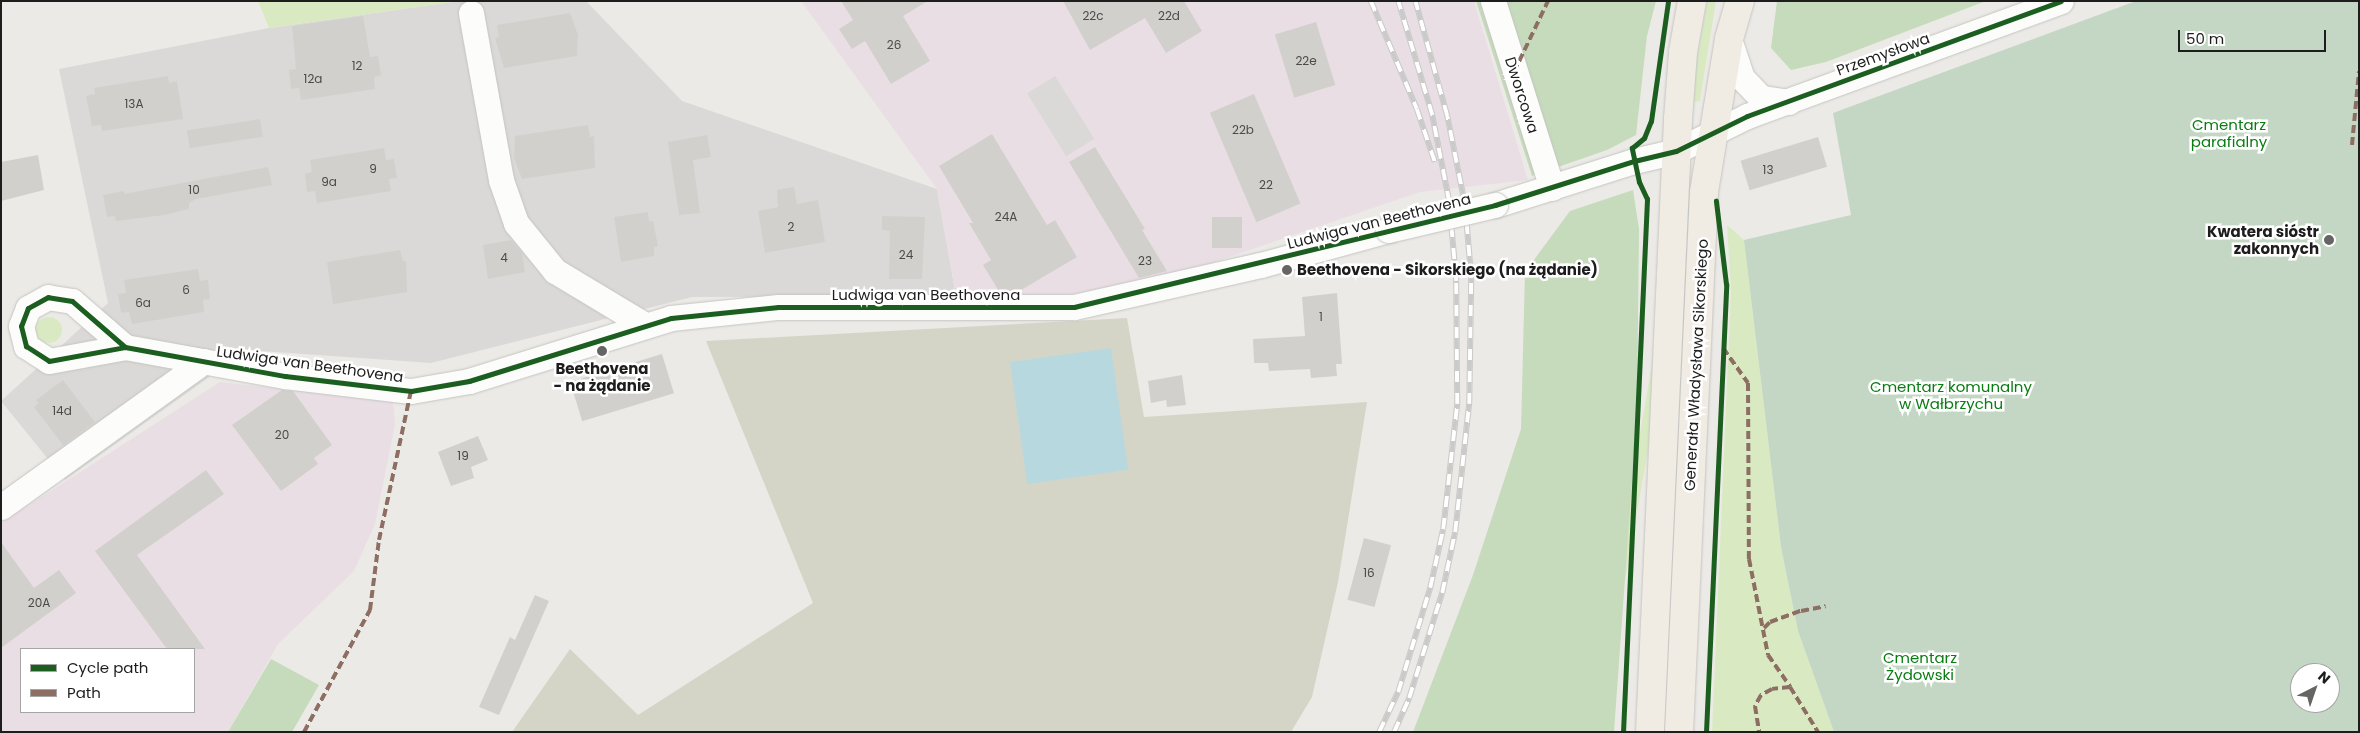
<!DOCTYPE html>
<meta charset="utf-8">
<style>
body{margin:0}
#map{position:relative;width:2360px;height:733px;overflow:hidden;background:#eceae6;font-family:Poppins,sans-serif}
div>[style]{position:absolute}
[style*='--x']{left:calc(var(--x)*1px);top:calc(var(--y)*1px);width:calc(var(--w)*1px);rotate:calc(var(--a)*1deg)}
.residential>*{inset:0;background:#dbd9d7}
.industrial>*{inset:0;background:#eadee5}
.religious>*{inset:0;background:#dad9d7;transform-origin:0 0}
.construction>*{inset:0;background:#d5d5c7}
.grass>*{inset:0;background:#d9eac3;transform-origin:0 0}
.round{border-radius:50%}
.forest>*{inset:0;background:#c6dbbb}
.cemetery>*{inset:0;background:#c4d7c4}
.water>*{inset:0;background:#b8d8e0;transform-origin:0 0}
.building>*{inset:0;background:#d2d0cd;transform-origin:0 0}
.roads{filter:drop-shadow(0 0 1px #c4c4c2) drop-shadow(0 0 1px #c4c4c2)}
.minor>*{height:25px;margin:-12.5px;padding:0 12.5px;transform-origin:12.5px;border-radius:12.5px;background:#fcfcfb}
.major>*{height:28px;margin:-14px;padding:0 14px;transform-origin:14px;border-radius:14px;background:#f0ebe3}
.rail>*{height:5.5px;margin-top:-2.75px;transform-origin:0;background:repeating-linear-gradient(90deg,#fff 0 11px,#cacac9 0 22px);box-sizing:border-box;border-block:1px solid #cacac9}
.bridges{filter:drop-shadow(0 0 1px #c4c4c2) drop-shadow(0 0 1px #c4c4c2)}
.minor-bridge>*{height:25px;margin:-12.5px;padding:0 12.5px;transform-origin:12.5px;border-radius:12.5px;background:#fcfcfb}
.quiet>*{height:4px;margin-top:-2px;transform-origin:0;background:repeating-linear-gradient(90deg,#8d6e63 0 8px,transparent 0 12px)}
.cycleway>*{height:5px;margin:-2.5px;padding:0 2.5px;transform-origin:2.5px;border-radius:2.5px;background:#1b5e20}
.dots>*{width:14px;height:14px;translate:-50% -50%;box-sizing:border-box;border:2px solid #fff;border-radius:50%}
span{translate:-50% -50%;white-space:nowrap;text-align:center;line-height:1.15;-webkit-text-stroke:5px #fff;paint-order:stroke}
.number-label{font-size:12px;color:#4a4a49}
.number-label span{-webkit-text-stroke-width:0}
.street-label{font-size:15px;color:#1d1d1d}
.park-label{font-size:15px;color:#097d12}
.poi-label{font-size:15px;color:#1d1d1d;font-weight:700}
.right{translate:-100% -50%;text-align:right}
.left{translate:0 -50%;text-align:left}
.frame{position:absolute;inset:0;border:2px solid #1d1d1d;pointer-events:none}
.legend{position:absolute;left:20px;top:648px;width:175px;height:65px;box-sizing:border-box;background:#fff;border:1px solid #a5a5a5;margin:0;padding:6px 9px;list-style:none;font-size:15px;color:#1d1d1d}
.legend li{display:flex;align-items:center;gap:10px;height:25px}
.legend b{width:25px;border:1px solid #a5a5a5}
.north{position:absolute;left:2290px;top:663px;width:50px;height:50px;box-sizing:border-box;background:#fff;border:1px solid #a5a5a5;border-radius:50%;rotate:41deg;font-size:14px;font-weight:700;line-height:20px;text-align:center;color:#1d1d1d}
.north::after{content:'';display:block;margin:auto;width:18px;height:22px;background:#656563;clip-path:polygon(50% 0,100% 100%,50% 72%,0 100%)}
.scale{position:absolute;left:2178px;top:30px;width:148px;height:22px;box-sizing:border-box;border:2px solid #1d1d1d;border-top:0;padding-left:6px;font-size:15px;line-height:18px;white-space:nowrap;color:#1d1d1d;-webkit-text-stroke:4px #fff;paint-order:stroke}
</style>
<div id="map">
<div class="residential">
<div style="clip-path:polygon(459px 1px,586px 1px,682px 101px,937px 189px,956px 296px,692px 297px,431px 363px,247px 350px,65px 480px,1px 401px,108px 303px,59px 69px,269px 28px)"></div>
</div>
<div class="industrial">
<div style="clip-path:polygon(801px 1px,1474px 1px,1528px 180px,1420px 192px,1144px 286px,1004px 302px,956px 296px,937px 189px)"></div>
<div style="clip-path:polygon(evenodd,220px 382px,393px 401px,395px 425px,375px 524px,354px 571px,278px 644px,228px 732px,1px 732px,1px 523px,220px 382px,21px 649px,194px 649px,194px 712px,21px 712px,21px 649px)"></div>
</div>
<div class="religious">
<div style="left:1055px;top:76px;width:74px;height:33px;rotate:58deg"></div>
</div>
<div class="construction">
<div style="clip-path:polygon(1127px 318px,1144px 417px,1367px 402px,1338px 582px,1312px 697px,1291px 732px,512px 732px,570px 649px,638px 715px,813px 603px,706px 341px)"></div>
</div>
<div class="grass">
<div style="clip-path:polygon(258px 1px,459px 1px,269px 28px)"></div>
<div style="clip-path:polygon(1707px 1px,1716px 1px,1700px 101px,1695px 102px,1690px 99px)"></div>
<div style="left:1682px;top:194px;width:11px;height:538px;rotate:10deg"></div>
<div style="clip-path:polygon(1727px 225px,1744px 240px,1781px 547px,1798px 631px,1834px 732px,1712px 732px,1731px 290px)"></div>
<div class="round" style="left:36px;top:317px;width:26px;height:26px"></div>
</div>
<div class="forest">
<div style="clip-path:polygon(1476px 1px,1656px 1px,1647px 36px,1636px 135px,1607px 150px,1532px 176px)"></div>
<div style="clip-path:polygon(1777px 1px,1986px 1px,1826px 62px,1791px 70px,1771px 48px)"></div>
<div style="clip-path:polygon(1633px 190px,1639px 229px,1637px 412px,1614px 732px,1413px 732px,1473px 575px,1521px 429px,1525px 272px,1570px 211px)"></div>
<div style="clip-path:polygon(271px 659px,319px 685px,292px 732px,228px 732px)"></div>
</div>
<div class="cemetery">
<div style="clip-path:polygon(evenodd,2136px 1px,2359px 1px,2359px 732px,1834px 732px,1798px 631px,1781px 547px,1744px 240px,1851px 215px,1833px 113px,2136px 1px,2300px 673px,2330px 673px,2330px 703px,2300px 703px,2300px 673px)"></div>
</div>
<div class="water">
<div style="left:1111px;top:348px;width:123px;height:102px;rotate:82deg"></div>
</div>
<div class="building">
<div style="clip-path:polygon(841px 1px,928px 1px,903px 16px,930px 61px,891px 84px,865px 41px,852px 49px,839px 29px,853px 20px)"></div>
<div style="clip-path:polygon(1063px 1px,1184px 1px,1202px 31px,1166px 53px,1145px 18px,1090px 50px)"></div>
<div style="clip-path:polygon(570px 13px,578px 35px,577px 56px,504px 68px,495px 38px,499px 37px,497px 25px)"></div>
<div style="clip-path:polygon(363px 16px,370px 57px,378px 56px,381px 75px,374px 77px,375px 89px,301px 100px,299px 88px,291px 89px,289px 70px,296px 69px,292px 26px)"></div>
<div style="left:1316px;top:22px;width:66px;height:43px;rotate:73deg"></div>
<div style="clip-path:polygon(168px 76px,169px 83px,177px 81px,183px 119px,102px 131px,101px 125px,92px 126px,86px 96px,95px 94px,94px 88px)"></div>
<div style="left:1254px;top:94px;width:119px;height:48px;rotate:67deg"></div>
<div style="left:260px;top:119px;width:18px;height:74px;rotate:81deg"></div>
<div style="clip-path:polygon(588px 125px,590px 137px,594px 136px,595px 168px,522px 179px,514px 158px,515px 136px)"></div>
<div style="clip-path:polygon(992px 134px,1047px 225px,1055px 220px,1077px 257px,1016px 293px,1000px 293px,983px 265px,991px 260px,969px 223px,973px 223px,939px 166px)"></div>
<div style="clip-path:polygon(707px 135px,711px 157px,693px 160px,700px 213px,679px 215px,668px 142px)"></div>
<div style="left:1818px;top:137px;width:31px;height:81px;rotate:73deg"></div>
<div style="clip-path:polygon(1095px 147px,1145px 229px,1142px 230px,1167px 271px,1139px 278px,1069px 162px)"></div>
<div style="clip-path:polygon(384px 148px,386px 160px,394px 159px,397px 178px,389px 179px,391px 191px,317px 203px,315px 191px,307px 192px,305px 174px,312px 172px,310px 160px)"></div>
<div style="clip-path:polygon(38px 155px,44px 190px,1px 201px,1px 162px)"></div>
<div style="clip-path:polygon(268px 167px,272px 185px,196px 199px,189px 203px,189px 209px,164px 215px,116px 221px,115px 216px,107px 217px,103px 195px,124px 191px,124px 194px)"></div>
<div style="clip-path:polygon(794px 187px,797px 204px,818px 200px,825px 242px,765px 253px,758px 211px,778px 207px,777px 190px)"></div>
<div style="clip-path:polygon(648px 212px,649px 221px,653px 221px,658px 246px,654px 247px,654px 256px,621px 262px,614px 217px)"></div>
<div style="clip-path:polygon(882px 216px,925px 217px,922px 279px,889px 279px,890px 231px,882px 230px)"></div>
<div style="left:1242px;top:217px;width:31px;height:30px;rotate:90deg"></div>
<div style="clip-path:polygon(511px 240px,522px 253px,525px 272px,488px 279px,483px 245px)"></div>
<div style="clip-path:polygon(400px 250px,403px 261px,406px 261px,407px 292px,333px 304px,327px 262px)"></div>
<div style="clip-path:polygon(198px 269px,200px 281px,208px 280px,210px 299px,203px 300px,204px 312px,132px 324px,129px 312px,121px 313px,118px 294px,126px 293px,124px 280px)"></div>
<div style="clip-path:polygon(1337px 293px,1342px 364px,1336px 364px,1337px 376px,1311px 378px,1310px 369px,1269px 371px,1268px 363px,1254px 363px,1253px 339px,1305px 336px,1302px 297px)"></div>
<div style="left:662px;top:354px;width:41px;height:96px;rotate:73deg"></div>
<div style="clip-path:polygon(1182px 375px,1186px 405px,1167px 407px,1166px 400px,1151px 403px,1148px 381px)"></div>
<div style="clip-path:polygon(63px 380px,95px 422px,63px 445px,34px 407px,39px 403px,36px 400px)"></div>
<div style="clip-path:polygon(282px 390px,293px 391px,332px 445px,314px 458px,318px 464px,281px 491px,232px 425px)"></div>
<div style="clip-path:polygon(478px 436px,488px 460px,471px 467px,474px 478px,451px 486px,438px 452px)"></div>
<div style="clip-path:polygon(206px 470px,224px 494px,137px 555px,205px 649px,167px 649px,95px 551px)"></div>
<div style="left:1364px;top:538px;width:28px;height:64px;rotate:15deg"></div>
<div style="clip-path:polygon(1px 542px,34px 588px,59px 570px,76px 593px,1px 648px)"></div>
<div style="clip-path:polygon(535px 595px,549px 601px,499px 715px,479px 707px,510px 637px,515px 640px)"></div>
</div>
<div class="roads">
<div class="minor">
<div style="--x:1493;--y:1;--w:196;--a:72.5"></div>
<div style="--x:471;--y:13;--w:170;--a:79.8"></div>
<div style="--x:501;--y:180;--w:46;--a:70.8"></div>
<div style="--x:516;--y:223;--w:62;--a:50.9"></div>
<div style="--x:555;--y:271;--w:105;--a:31"></div>
<div style="--x:1729;--y:39;--w:41;--a:71.6"></div>
<div style="--x:1742;--y:78;--w:28;--a:46"></div>
<div style="--x:1761;--y:98;--w:28;--a:8"></div>
<div style="--x:1495;--y:205;--w:146;--a:-17.6"></div>
<div style="--x:1634;--y:161;--w:43;--a:-13.4"></div>
<div style="--x:1676;--y:151;--w:79;--a:-26.2"></div>
<div style="--x:1747;--y:116;--w:334;--a:-20.1"></div>
<div style="--x:125;--y:347;--w:70;--a:-139"></div>
<div style="--x:72;--y:301;--w:24;--a:-171"></div>
<div style="--x:48;--y:297;--w:23;--a:151"></div>
<div style="--x:28;--y:308;--w:19;--a:111"></div>
<div style="--x:21;--y:326;--w:21;--a:76"></div>
<div style="--x:26;--y:346;--w:27;--a:33"></div>
<div style="--x:49;--y:361;--w:77;--a:-10.4"></div>
<div style="--x:125;--y:347;--w:163;--a:10.3"></div>
<div style="--x:285;--y:376;--w:127;--a:6.8"></div>
<div style="--x:411;--y:391;--w:59;--a:-9.8"></div>
<div style="--x:469;--y:381;--w:212;--a:-17.3"></div>
<div style="--x:671;--y:318;--w:108;--a:-5.9"></div>
<div style="--x:778;--y:307;--w:296;--a:0"></div>
<div style="--x:1074;--y:307;--w:192;--a:-12.7"></div>
<div style="--x:1261;--y:265;--w:132;--a:-15.4"></div>
<div style="--x:1;--y:507;--w:250;--a:-35.7"></div>
</div>
<div class="major">
<div style="--x:1650;--y:732;--w:614;--a:-87.38"></div>
<div style="--x:1678;--y:119;--w:67;--a:-85.7"></div>
<div style="--x:1683;--y:52;--w:52;--a:-80"></div>
<div style="--x:1679;--y:732;--w:541;--a:-87.35"></div>
<div style="--x:1704;--y:192;--w:155;--a:-80.7"></div>
<div style="--x:1729;--y:39;--w:40;--a:-74"></div>
</div>
</div>
<div class="rail">
<div style="--x:1371;--y:1;--w:117;--a:66.9"></div>
<div style="--x:1417;--y:109;--w:56;--a:71.2"></div>
<div style="--x:1379;--y:732;--w:44;--a:-64.6"></div>
<div style="--x:1398;--y:692;--w:109;--a:-72.9"></div>
<div style="--x:1430;--y:588;--w:60;--a:-77.6"></div>
<div style="--x:1443;--y:529;--w:126;--a:-83.6"></div>
<div style="--x:1457;--y:404;--w:123;--a:-90.5"></div>
<div style="--x:1456;--y:281;--w:79;--a:-95.1"></div>
<div style="--x:1449;--y:202;--w:89;--a:-101.1"></div>
<div style="--x:1432;--y:115;--w:119;--a:-106.6"></div>
<div style="--x:1394;--y:732;--w:37;--a:-66"></div>
<div style="--x:1409;--y:698;--w:110;--a:-72.6"></div>
<div style="--x:1442;--y:593;--w:62;--a:-78"></div>
<div style="--x:1455;--y:532;--w:129;--a:-83.8"></div>
<div style="--x:1469;--y:404;--w:126;--a:-89.1"></div>
<div style="--x:1471;--y:278;--w:72;--a:-94.8"></div>
<div style="--x:1465;--y:206;--w:92;--a:-101.3"></div>
<div style="--x:1447;--y:116;--w:119;--a:-105.5"></div>
</div>
<div class="bridges">
<div class="minor-bridge">
<div style="--x:1388;--y:230;--w:110;--a:-13.2"></div>
</div>
</div>
<div class="quiet">
<div style="--x:1514;--y:72;--w:79;--a:-64.4"></div>
<div style="--x:2352;--y:145;--w:74;--a:-84.6"></div>
<div style="--x:1723;--y:348;--w:43;--a:54.5"></div>
<div style="--x:1748;--y:383;--w:176;--a:89.7"></div>
<div style="--x:1749;--y:559;--w:98;--a:78.8"></div>
<div style="--x:1768;--y:655;--w:39;--a:55"></div>
<div style="--x:1790;--y:687;--w:18;--a:174"></div>
<div style="--x:1772;--y:689;--w:13;--a:151"></div>
<div style="--x:1761;--y:695;--w:13;--a:119"></div>
<div style="--x:1755;--y:706;--w:26;--a:81"></div>
<div style="--x:1764;--y:628;--w:8;--a:-45"></div>
<div style="--x:1770;--y:622;--w:33;--a:-20"></div>
<div style="--x:1801;--y:611;--w:25;--a:-11"></div>
<div style="--x:1790;--y:687;--w:53;--a:58.1"></div>
<div style="--x:304;--y:732;--w:139;--a:-61.6"></div>
<div style="--x:370;--y:610;--w:71;--a:-82.7"></div>
<div style="--x:379;--y:540;--w:152;--a:-77.9"></div>
</div>
<div class="cycleway">
<div style="--x:125;--y:347;--w:70;--a:-139"></div>
<div style="--x:72;--y:301;--w:24;--a:-171"></div>
<div style="--x:48;--y:297;--w:23;--a:151"></div>
<div style="--x:28;--y:308;--w:19;--a:111"></div>
<div style="--x:21;--y:326;--w:21;--a:76"></div>
<div style="--x:26;--y:346;--w:27;--a:33"></div>
<div style="--x:49;--y:361;--w:77;--a:-10.4"></div>
<div style="--x:125;--y:347;--w:163;--a:10.3"></div>
<div style="--x:285;--y:376;--w:127;--a:6.8"></div>
<div style="--x:411;--y:391;--w:59;--a:-9.8"></div>
<div style="--x:469;--y:381;--w:212;--a:-17.3"></div>
<div style="--x:671;--y:318;--w:108;--a:-5.9"></div>
<div style="--x:778;--y:307;--w:296;--a:0"></div>
<div style="--x:1074;--y:307;--w:433;--a:-13.6"></div>
<div style="--x:1495;--y:205;--w:146;--a:-17.6"></div>
<div style="--x:1634;--y:161;--w:43;--a:-13.4"></div>
<div style="--x:1676;--y:151;--w:79;--a:-26.2"></div>
<div style="--x:1747;--y:116;--w:334;--a:-20.1"></div>
<div style="--x:1623;--y:732;--w:534;--a:-87.42"></div>
<div style="--x:1647;--y:199;--w:19;--a:-115"></div>
<div style="--x:1639;--y:182;--w:35;--a:-102"></div>
<div style="--x:1632;--y:148;--w:16;--a:-40"></div>
<div style="--x:1644;--y:138;--w:18;--a:-68"></div>
<div style="--x:1651;--y:121;--w:121;--a:-81.9"></div>
<div style="--x:1706;--y:732;--w:448;--a:-87.4"></div>
<div style="--x:1726;--y:284;--w:84;--a:-96.9"></div>
</div>
<div class="dots">
<div style="left:2329px;top:240px;background:#656563"></div>
<div style="left:1287px;top:270px;background:#656563"></div>
<div style="left:602px;top:351px;background:#656563"></div>
</div>
<div class="number-label">
<span style="left:1093px;top:16px">22c</span>
<span style="left:1169px;top:16px">22d</span>
<span style="left:894px;top:45px">26</span>
<span style="left:1306px;top:61px">22e</span>
<span style="left:357px;top:66px">12</span>
<span style="left:313px;top:79px">12a</span>
<span style="left:134px;top:104px">13A</span>
<span style="left:1243px;top:130px">22b</span>
<span style="left:373px;top:169px">9</span>
<span style="left:1768px;top:170px">13</span>
<span style="left:329px;top:182px">9a</span>
<span style="left:1266px;top:185px">22</span>
<span style="left:194px;top:190px">10</span>
<span style="left:1006px;top:217px">24A</span>
<span style="left:791px;top:227px">2</span>
<span style="left:906px;top:255px">24</span>
<span style="left:504px;top:258px">4</span>
<span style="left:1145px;top:261px">23</span>
<span style="left:186px;top:290px">6</span>
<span style="left:143px;top:303px">6a</span>
<span style="left:1321px;top:317px">1</span>
<span style="left:62px;top:411px">14d</span>
<span style="left:282px;top:435px">20</span>
<span style="left:463px;top:456px">19</span>
<span style="left:1369px;top:573px">16</span>
<span style="left:39px;top:603px">20A</span>
</div>
<div class="street-label">
<span style="left:1883px;top:54px;rotate:-20deg">Przemysłowa</span>
<span style="left:1522px;top:95px;rotate:72deg">Dworcowa</span>
<span style="left:1379px;top:221px;rotate:-14deg">Ludwiga van Beethovena</span>
<span style="left:926px;top:295px">Ludwiga van Beethovena</span>
<span style="left:310px;top:364px;rotate:8deg">Ludwiga van Beethovena</span>
<span style="left:1696px;top:365px;rotate:-87deg">Generała Władysława Sikorskiego</span>
</div>
<div class="park-label">
<span style="left:2229px;top:133px">Cmentarz<br>parafialny</span>
<span style="left:1951px;top:395px">Cmentarz komunalny<br>w Wałbrzychu</span>
<span style="left:1920px;top:666px">Cmentarz<br>Żydowski</span>
</div>
<div class="poi-label">
<span class="right" style="left:2319px;top:240px">Kwatera sióstr<br>zakonnych</span>
<span class="left" style="left:1297px;top:270px">Beethovena - Sikorskiego (na żądanie)</span>
<span style="left:602px;top:377px">Beethovena<br>- na żądanie</span>
</div>
<div class="frame"></div>
<ul class="legend">
<li><b style="height:6px;background:#1b5e20"></b>Cycle path</li>
<li><b style="height:6px;background:#8d6e63"></b>Path</li>
</ul>
<div class="north">N</div>
<div class="scale">50 m</div>
</div>
